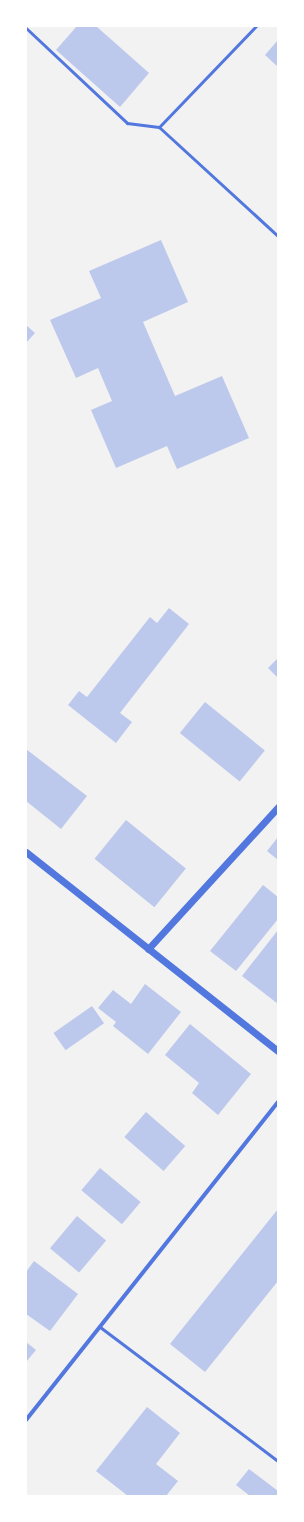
<!DOCTYPE html>
<style>
body{margin:0}
#map{position:relative;width:304px;height:1522px;overflow:hidden;background:#f2f2f2;font-family:Commissioner,sans-serif}
div>[style]{position:absolute}
[style*='--x']{left:calc(var(--x)*1px);top:calc(var(--y)*1px);width:calc(var(--w)*1px);rotate:calc(var(--a)*1deg)}
.building>*{inset:0;background:#bdc9ec;transform-origin:0 0}
.service>*{height:3px;margin:-1.5px;padding:0 1.5px;transform-origin:1.5px;border-radius:1.5px;background:#5277de}
.minor>*{height:4px;margin:-2px;padding:0 2px;transform-origin:2px;border-radius:2px;background:#5277de}
.tertiary>*{height:7px;margin:-3.5px;padding:0 3.5px;transform-origin:3.5px;border-radius:3.5px;background:#5277de}
span{translate:-50% -50%;white-space:nowrap;text-align:center;line-height:1.15;-webkit-text-stroke:3px #fff;paint-order:stroke}
.frame{position:absolute;inset:0;border:27px solid #fff;pointer-events:none}
</style>
<div id="map">
<div class="building">
<div style="clip-path:polygon(77px 26px,96px 26px,149px 73px,120px 107px,56px 50px)"></div>
<div style="clip-path:polygon(278px 40px,278px 67px,265px 55px)"></div>
<div style="clip-path:polygon(161px 240px,188px 302px,143px 322px,175px 396px,222px 376px,249px 438px,177px 469px,167px 446px,116px 468px,91px 410px,112px 401px,98px 368px,76px 378px,50px 320px,101px 298px,89px 271px)"></div>
<div style="clip-path:polygon(26px 325px,35px 333px,26px 343px)"></div>
<div style="clip-path:polygon(169px 608px,189px 624px,120px 713px,132px 722px,116px 743px,68px 705px,79px 691px,87px 697px,150px 617px,157px 623px)"></div>
<div style="clip-path:polygon(278px 658px,278px 678px,268px 668px)"></div>
<div style="left:205px;top:702px;width:77px;height:40px;rotate:39deg"></div>
<div style="clip-path:polygon(26px 749px,87px 796px,61px 829px,26px 801px)"></div>
<div style="left:126px;top:820px;width:77px;height:50px;rotate:39deg"></div>
<div style="clip-path:polygon(278px 837px,278px 860px,267px 851px)"></div>
<div style="clip-path:polygon(263px 885px,278px 897px,278px 919px,236px 971px,210px 951px)"></div>
<div style="clip-path:polygon(278px 930px,278px 1004px,242px 976px)"></div>
<div style="clip-path:polygon(145px 984px,181px 1012px,148px 1054px,113px 1026px,116px 1022px,98px 1008px,113px 990px,131px 1004px)"></div>
<div style="left:92px;top:1006px;width:21px;height:47px;rotate:55deg"></div>
<div style="clip-path:polygon(190px 1024px,251px 1074px,218px 1115px,192px 1093px,199px 1083px,165px 1055px)"></div>
<div style="left:146px;top:1112px;width:52px;height:33px;rotate:41deg"></div>
<div style="left:100px;top:1168px;width:53px;height:29px;rotate:40deg"></div>
<div style="clip-path:polygon(278px 1209px,278px 1281px,205px 1372px,170px 1344px)"></div>
<div style="left:77px;top:1216px;width:38px;height:42px;rotate:40deg"></div>
<div style="clip-path:polygon(34px 1261px,78px 1294px,50px 1331px,26px 1314px,26px 1272px)"></div>
<div style="clip-path:polygon(26px 1342px,36px 1350px,26px 1362px)"></div>
<div style="clip-path:polygon(147px 1407px,180px 1433px,156px 1464px,178px 1481px,166px 1496px,128px 1496px,96px 1471px)"></div>
<div style="clip-path:polygon(249px 1469px,278px 1491px,278px 1496px,250px 1496px,236px 1485px)"></div>
</div>
<div class="service">
<div style="--x:256;--y:26;--w:140;--a:133.8"></div>
<div style="--x:159;--y:127;--w:161;--a:42.5"></div>
<div style="--x:26;--y:28;--w:139;--a:43.2"></div>
<div style="--x:127;--y:123;--w:32;--a:7"></div>
<div style="--x:100;--y:1327;--w:223;--a:37"></div>
</div>
<div class="minor">
<div style="--x:26;--y:1420;--w:406;--a:-51.6"></div>
</div>
<div class="tertiary">
<div style="--x:26;--y:852;--w:321;--a:38.3"></div>
<div style="--x:148;--y:949;--w:193;--a:-47.5"></div>
</div>
<div class="frame"></div>
</div>
